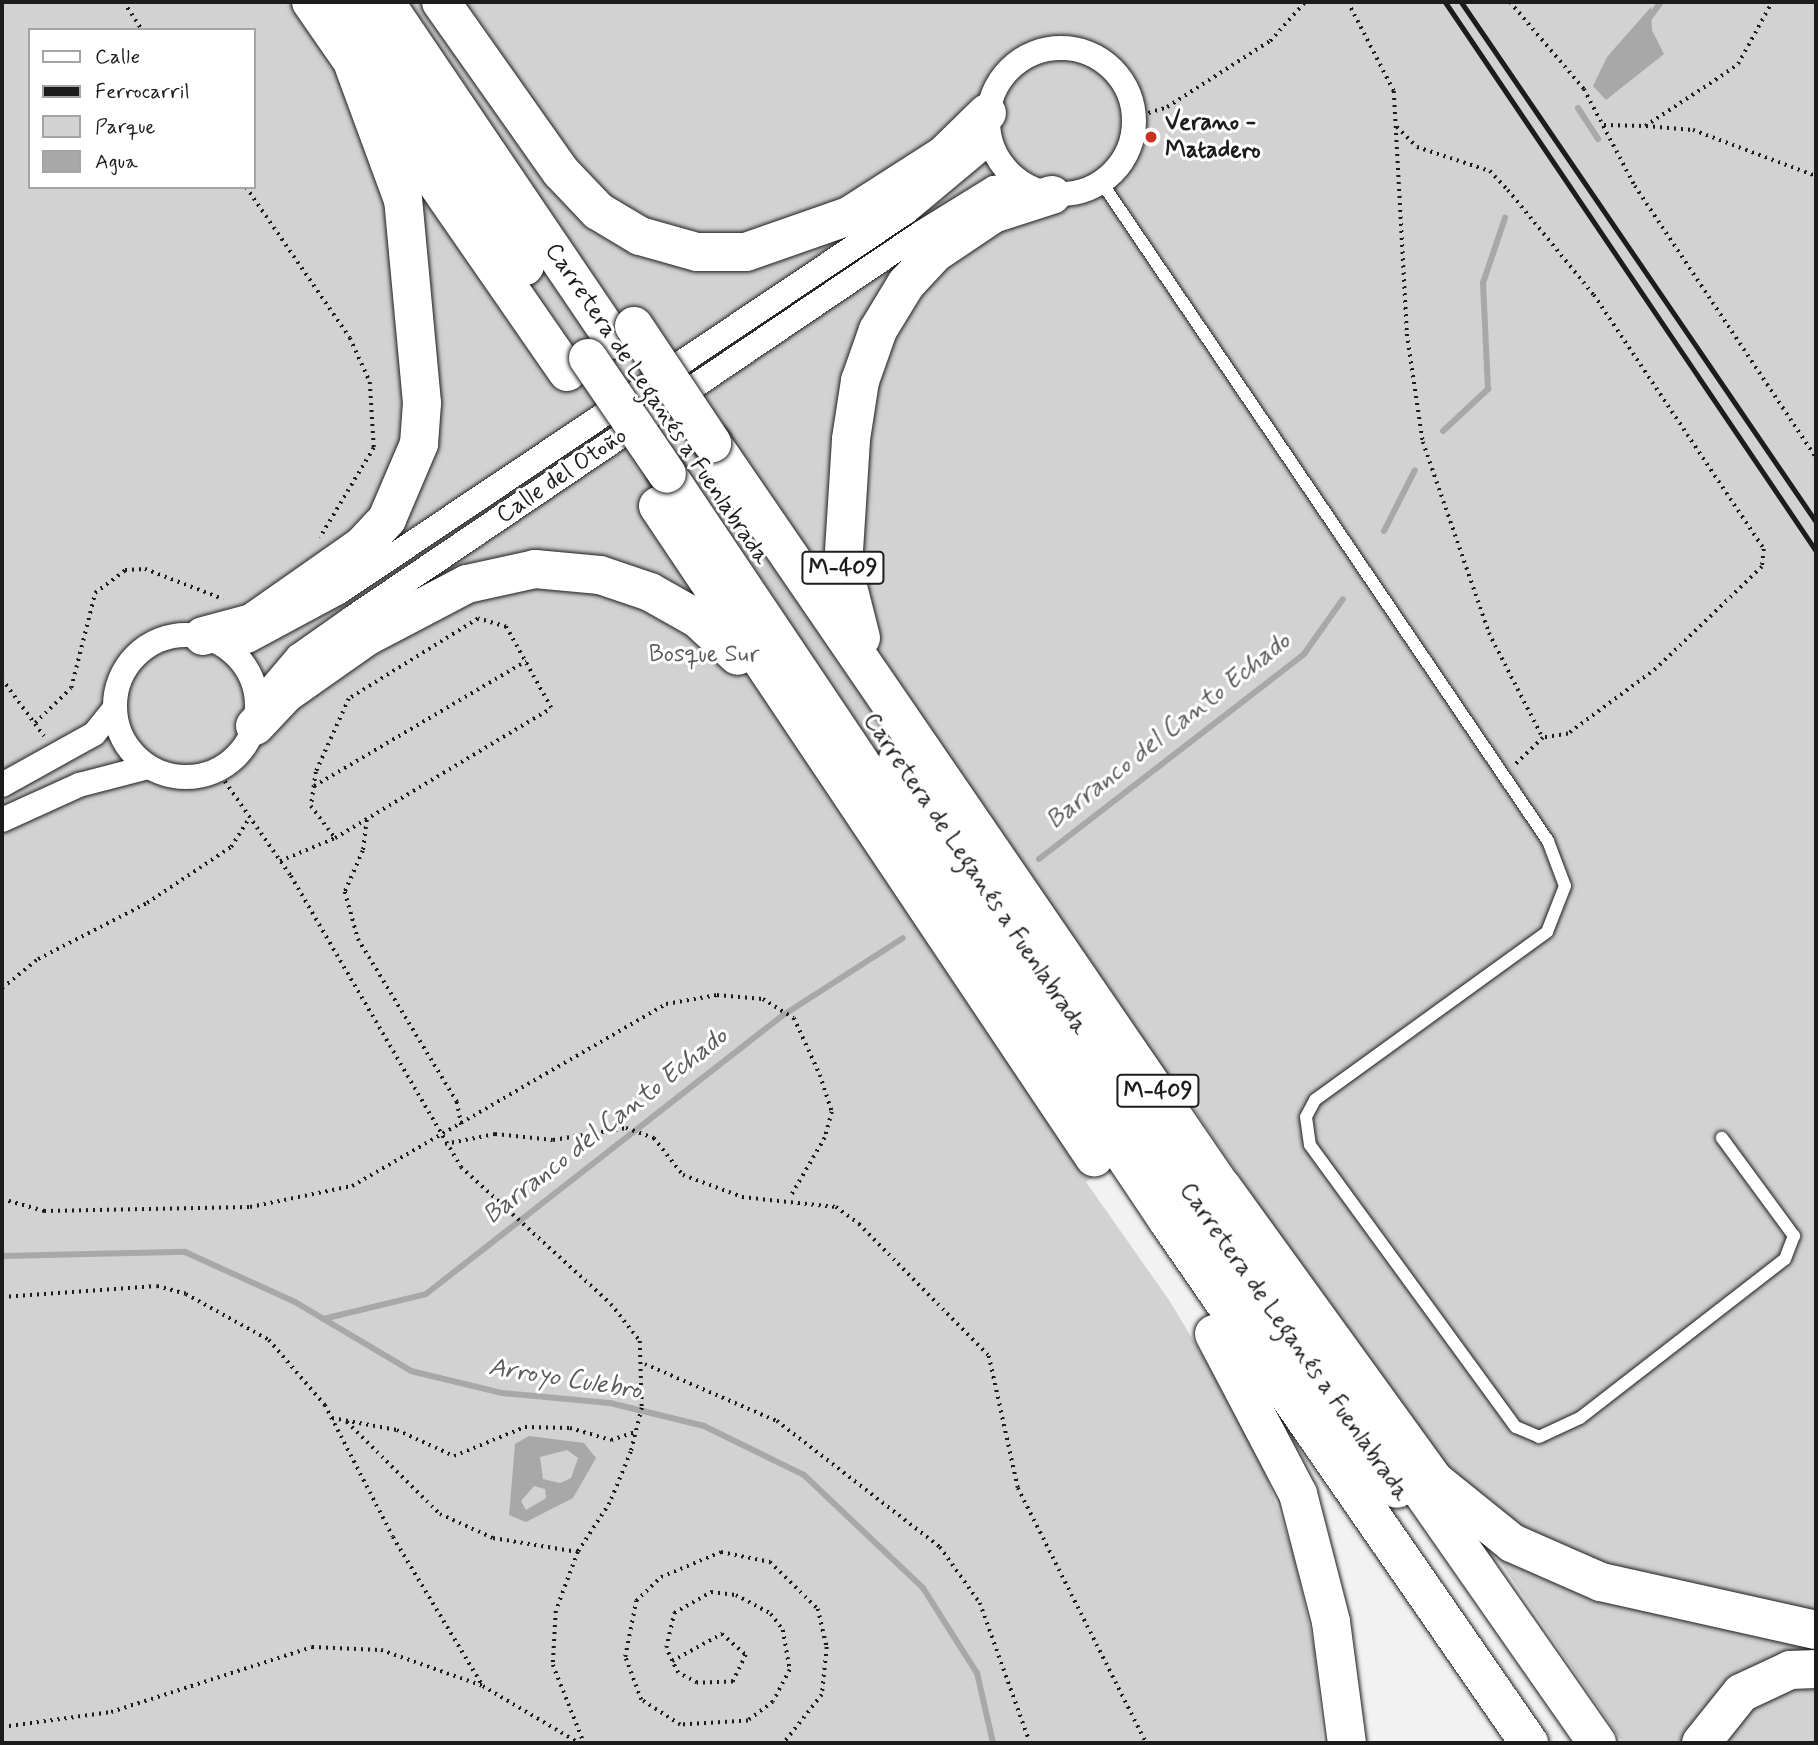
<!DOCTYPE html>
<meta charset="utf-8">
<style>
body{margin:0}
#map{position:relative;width:1818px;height:1745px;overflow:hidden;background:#f2f2f2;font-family:Mynerve,sans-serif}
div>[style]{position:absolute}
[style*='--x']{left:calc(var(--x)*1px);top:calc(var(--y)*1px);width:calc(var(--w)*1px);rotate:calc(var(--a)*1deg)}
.green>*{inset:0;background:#d2d2d2}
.water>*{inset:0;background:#a8a8a8}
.stream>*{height:6px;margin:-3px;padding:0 3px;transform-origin:3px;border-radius:3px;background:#a8a8a8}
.path>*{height:3.5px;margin-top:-1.75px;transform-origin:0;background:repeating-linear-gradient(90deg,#1c1c1c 0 2px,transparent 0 7px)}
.roads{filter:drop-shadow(0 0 2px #1c1c1c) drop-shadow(0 0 2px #1c1c1c)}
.service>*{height:12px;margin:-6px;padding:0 6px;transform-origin:6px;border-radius:6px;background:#fff}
.minor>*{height:24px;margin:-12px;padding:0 12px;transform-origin:12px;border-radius:12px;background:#fff}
.minor>.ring{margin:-12px;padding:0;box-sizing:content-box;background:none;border:24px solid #fff;border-radius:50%}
.trunk>*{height:38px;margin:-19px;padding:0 19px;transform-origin:19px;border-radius:19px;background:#fff}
.motorway>*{height:38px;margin:-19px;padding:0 19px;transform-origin:19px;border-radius:19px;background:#fff}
.rail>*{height:5px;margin:-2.5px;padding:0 2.5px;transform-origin:2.5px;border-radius:2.5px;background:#1c1c1c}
.bridges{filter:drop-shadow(0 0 2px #1c1c1c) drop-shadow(0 0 2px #1c1c1c)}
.trunk-bridge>*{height:38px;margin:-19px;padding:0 19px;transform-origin:19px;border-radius:19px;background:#fff}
.dots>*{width:19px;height:19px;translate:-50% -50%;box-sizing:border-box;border:4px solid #fff;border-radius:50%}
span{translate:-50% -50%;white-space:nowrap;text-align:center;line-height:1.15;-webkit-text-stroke:6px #fff;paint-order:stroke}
.shield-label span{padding:2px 5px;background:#fff;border:2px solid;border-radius:5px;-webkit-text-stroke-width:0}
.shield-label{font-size:23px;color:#1c1c1c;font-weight:700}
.poi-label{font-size:24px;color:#1c1c1c;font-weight:700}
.left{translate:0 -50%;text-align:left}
.street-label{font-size:24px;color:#1c1c1c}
.park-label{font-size:24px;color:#5c5c5c}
.water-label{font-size:26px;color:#5b5b5b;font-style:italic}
.frame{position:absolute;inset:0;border:4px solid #1c1c1c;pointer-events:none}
.legend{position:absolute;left:28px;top:28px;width:228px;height:161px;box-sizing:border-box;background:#fff;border:2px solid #a4a4a4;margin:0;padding:9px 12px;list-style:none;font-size:21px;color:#1c1c1c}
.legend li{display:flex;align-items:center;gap:14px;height:35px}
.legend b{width:35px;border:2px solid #a4a4a4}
</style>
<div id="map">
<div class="green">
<div style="clip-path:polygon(evenodd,2px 2px,1816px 2px,1816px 1743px,1623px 1743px,1191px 1105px,1086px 1182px,1169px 1300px,1254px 1441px,1293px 1552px,1315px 1652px,1323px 1743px,2px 1743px,2px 2px,30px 30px,254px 30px,254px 187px,30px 187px,30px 30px)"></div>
</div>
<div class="water">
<div style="clip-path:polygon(1651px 7px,1652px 30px,1664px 54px,1606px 100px,1593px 86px,1607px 57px)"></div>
<div style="clip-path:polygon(evenodd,529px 1436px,584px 1443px,596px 1458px,573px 1498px,526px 1522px,509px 1515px,515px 1444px,529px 1436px,567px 1450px,578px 1458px,571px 1478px,560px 1483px,543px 1479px,540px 1457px,567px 1450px,529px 1436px,534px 1486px,545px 1489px,546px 1498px,526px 1510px,521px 1501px,534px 1486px)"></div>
</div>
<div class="stream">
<div style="--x:1650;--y:17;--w:19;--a:-54"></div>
<div style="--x:1578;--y:108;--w:37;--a:57"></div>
<div style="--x:1443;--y:431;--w:62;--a:-43"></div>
<div style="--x:1488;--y:389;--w:106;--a:-92.7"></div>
<div style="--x:1483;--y:283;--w:69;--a:-71.3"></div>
<div style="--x:1384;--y:531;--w:68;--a:-63.1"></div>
<div style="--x:1039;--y:859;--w:335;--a:-37.7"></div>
<div style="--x:1304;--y:654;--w:67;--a:-54.7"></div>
<div style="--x:2;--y:1256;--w:183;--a:-1.3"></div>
<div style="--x:185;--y:1252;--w:121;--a:24.4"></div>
<div style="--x:295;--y:1302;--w:135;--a:30.7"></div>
<div style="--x:411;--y:1371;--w:94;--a:13.6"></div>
<div style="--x:502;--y:1393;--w:108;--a:5.3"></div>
<div style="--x:610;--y:1403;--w:97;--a:13.7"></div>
<div style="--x:704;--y:1426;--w:111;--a:26.1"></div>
<div style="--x:804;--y:1475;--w:164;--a:43.5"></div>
<div style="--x:923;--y:1588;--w:101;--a:57.6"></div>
<div style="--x:977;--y:1673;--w:72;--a:77.1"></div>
<div style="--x:323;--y:1319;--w:106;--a:-13.6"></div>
<div style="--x:426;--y:1294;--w:455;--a:-38"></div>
<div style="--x:785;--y:1014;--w:140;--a:-32.8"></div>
</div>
<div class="path">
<div style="--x:124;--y:2;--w:33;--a:57"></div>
<div style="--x:1348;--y:2;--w:100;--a:62.7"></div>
<div style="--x:1394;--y:91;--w:243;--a:86.9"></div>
<div style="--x:1407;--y:334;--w:109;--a:81.6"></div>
<div style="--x:1423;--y:442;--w:202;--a:70.9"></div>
<div style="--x:1489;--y:633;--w:118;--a:62.8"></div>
<div style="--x:1543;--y:738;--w:39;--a:136"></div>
<div style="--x:1510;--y:2;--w:114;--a:49.6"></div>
<div style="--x:1584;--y:89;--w:110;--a:62.3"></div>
<div style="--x:1635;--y:186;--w:326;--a:56.3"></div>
<div style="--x:1135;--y:117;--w:34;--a:-17"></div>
<div style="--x:1167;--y:107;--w:122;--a:-32.7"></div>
<div style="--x:1270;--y:41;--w:52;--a:-48.1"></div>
<div style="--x:1604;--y:125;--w:41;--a:1.4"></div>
<div style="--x:1645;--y:126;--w:91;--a:-33.3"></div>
<div style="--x:1721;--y:76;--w:21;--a:-35"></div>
<div style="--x:1738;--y:64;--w:71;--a:-61.3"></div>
<div style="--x:1646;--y:126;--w:47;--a:4.9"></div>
<div style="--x:1693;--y:130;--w:131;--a:20.5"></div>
<div style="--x:1397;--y:127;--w:28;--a:45"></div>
<div style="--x:1417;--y:147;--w:77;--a:18.2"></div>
<div style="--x:1490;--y:171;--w:26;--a:47"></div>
<div style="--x:1508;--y:190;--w:136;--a:50.7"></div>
<div style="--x:1594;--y:295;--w:306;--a:56.2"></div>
<div style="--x:1764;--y:549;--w:18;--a:96"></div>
<div style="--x:1762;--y:567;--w:147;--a:136.1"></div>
<div style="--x:1656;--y:669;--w:109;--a:143.5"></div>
<div style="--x:1568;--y:734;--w:25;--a:171"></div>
<div style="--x:246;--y:187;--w:183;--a:55.4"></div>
<div style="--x:350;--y:338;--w:48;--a:65.6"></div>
<div style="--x:370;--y:382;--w:66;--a:86.5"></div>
<div style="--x:374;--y:448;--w:105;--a:121"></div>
<div style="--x:2;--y:679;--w:71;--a:53.6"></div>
<div style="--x:35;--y:723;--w:50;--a:-44.2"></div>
<div style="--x:71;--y:688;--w:98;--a:-75.8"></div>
<div style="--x:95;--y:593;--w:38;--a:-37"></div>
<div style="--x:125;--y:570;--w:20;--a:-3"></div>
<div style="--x:145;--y:569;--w:84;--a:21"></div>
<div style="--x:217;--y:770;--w:129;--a:55.1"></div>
<div style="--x:291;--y:876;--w:337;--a:59.7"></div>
<div style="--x:461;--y:1167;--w:203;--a:42.4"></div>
<div style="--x:611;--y:1304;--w:47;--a:51.9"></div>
<div style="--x:640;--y:1341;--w:67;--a:88.3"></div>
<div style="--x:642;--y:1408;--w:45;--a:104"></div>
<div style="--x:631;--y:1452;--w:55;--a:112.4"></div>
<div style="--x:610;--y:1503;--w:59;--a:123.1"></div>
<div style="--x:578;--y:1552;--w:63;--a:110.4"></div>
<div style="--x:556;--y:1611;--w:54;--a:93.2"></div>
<div style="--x:553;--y:1665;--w:84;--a:68.3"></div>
<div style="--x:314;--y:786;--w:246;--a:-30.5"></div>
<div style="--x:367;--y:820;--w:31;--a:97"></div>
<div style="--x:363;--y:851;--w:45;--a:113.7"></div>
<div style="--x:345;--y:892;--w:49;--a:74.5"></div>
<div style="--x:358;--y:939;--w:191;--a:58.7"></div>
<div style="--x:457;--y:1102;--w:25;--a:79"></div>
<div style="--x:280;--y:861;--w:60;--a:-22.7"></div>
<div style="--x:335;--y:838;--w:252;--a:-31"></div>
<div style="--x:551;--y:708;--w:93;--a:-119.1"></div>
<div style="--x:506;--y:627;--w:29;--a:-164"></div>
<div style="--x:478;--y:619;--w:152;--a:148.2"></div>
<div style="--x:349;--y:699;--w:80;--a:114.3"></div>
<div style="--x:316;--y:772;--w:34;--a:98"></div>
<div style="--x:311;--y:806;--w:40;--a:53"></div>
<div style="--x:2;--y:988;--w:46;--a:-38.9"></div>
<div style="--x:38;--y:959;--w:123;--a:-27.2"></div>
<div style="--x:147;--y:903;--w:101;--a:-33.7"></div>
<div style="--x:231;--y:847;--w:32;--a:-58"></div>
<div style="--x:445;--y:1144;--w:51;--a:-11.3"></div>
<div style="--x:495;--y:1134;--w:58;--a:5.9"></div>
<div style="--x:553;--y:1140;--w:74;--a:-9.3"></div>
<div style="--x:626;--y:1128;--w:30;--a:20"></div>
<div style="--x:654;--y:1138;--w:47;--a:51.9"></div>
<div style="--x:683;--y:1175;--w:63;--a:20.4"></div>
<div style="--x:742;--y:1197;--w:95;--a:6.1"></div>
<div style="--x:836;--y:1207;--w:29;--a:36"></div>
<div style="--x:859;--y:1224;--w:185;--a:45.4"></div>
<div style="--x:989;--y:1356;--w:135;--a:77.6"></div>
<div style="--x:1018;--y:1488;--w:285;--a:63.3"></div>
<div style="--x:2;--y:1199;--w:44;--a:15.9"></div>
<div style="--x:44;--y:1211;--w:206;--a:-1.1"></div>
<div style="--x:250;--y:1207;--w:104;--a:-11.6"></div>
<div style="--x:352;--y:1186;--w:363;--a:-30.1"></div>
<div style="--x:666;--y:1004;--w:52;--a:-10"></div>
<div style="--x:717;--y:995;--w:46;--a:5"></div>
<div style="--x:763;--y:999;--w:36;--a:32"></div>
<div style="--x:794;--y:1018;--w:63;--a:65.5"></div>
<div style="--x:820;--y:1075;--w:39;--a:72"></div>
<div style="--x:832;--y:1112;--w:27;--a:105"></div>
<div style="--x:825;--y:1138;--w:69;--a:120.3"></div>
<div style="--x:2;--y:1297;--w:155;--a:-4.1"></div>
<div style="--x:157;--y:1286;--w:30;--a:15"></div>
<div style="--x:186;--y:1294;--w:95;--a:29"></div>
<div style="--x:269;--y:1340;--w:86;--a:49.3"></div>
<div style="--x:325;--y:1405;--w:148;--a:62.7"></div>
<div style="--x:393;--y:1537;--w:174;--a:58.9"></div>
<div style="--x:483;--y:1686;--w:112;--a:30.7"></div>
<div style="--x:645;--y:1364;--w:144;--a:23.4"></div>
<div style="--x:777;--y:1421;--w:206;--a:37.7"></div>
<div style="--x:940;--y:1547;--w:69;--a:54.5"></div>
<div style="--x:980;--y:1603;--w:149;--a:70.3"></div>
<div style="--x:332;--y:1418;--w:66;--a:10.5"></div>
<div style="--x:397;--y:1430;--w:63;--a:24.5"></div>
<div style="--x:454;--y:1456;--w:77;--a:-22.2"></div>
<div style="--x:525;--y:1427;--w:45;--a:1.3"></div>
<div style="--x:570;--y:1428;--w:43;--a:16.3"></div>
<div style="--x:611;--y:1440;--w:26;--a:-18"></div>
<div style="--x:347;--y:1422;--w:131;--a:44.7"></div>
<div style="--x:440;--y:1514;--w:58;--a:24.4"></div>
<div style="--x:493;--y:1538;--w:86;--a:9.4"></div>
<div style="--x:672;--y:1661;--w:57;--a:-28.4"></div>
<div style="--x:722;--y:1634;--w:32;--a:41"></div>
<div style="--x:746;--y:1655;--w:30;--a:116"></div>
<div style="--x:733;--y:1682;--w:36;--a:178"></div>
<div style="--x:697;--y:1683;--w:21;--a:-152"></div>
<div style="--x:678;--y:1673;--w:13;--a:-117"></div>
<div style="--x:672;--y:1661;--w:14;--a:-115"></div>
<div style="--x:666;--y:1648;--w:36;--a:-77"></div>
<div style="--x:674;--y:1613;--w:43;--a:-29.6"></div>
<div style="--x:711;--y:1592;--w:25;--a:7"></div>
<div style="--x:736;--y:1595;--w:40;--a:28"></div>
<div style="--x:771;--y:1614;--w:20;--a:53"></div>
<div style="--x:783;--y:1630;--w:41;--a:80.1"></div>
<div style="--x:790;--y:1670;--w:36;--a:118"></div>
<div style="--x:773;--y:1702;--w:31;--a:143"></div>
<div style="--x:748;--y:1721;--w:68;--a:176.6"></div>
<div style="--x:680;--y:1725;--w:46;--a:-147.3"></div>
<div style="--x:641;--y:1700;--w:46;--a:-110.4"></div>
<div style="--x:625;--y:1657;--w:57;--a:-78.9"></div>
<div style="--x:636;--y:1601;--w:35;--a:-44"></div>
<div style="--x:661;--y:1577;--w:65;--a:-22.6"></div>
<div style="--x:721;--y:1552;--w:50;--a:11.5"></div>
<div style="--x:770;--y:1562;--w:67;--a:44.4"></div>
<div style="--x:818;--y:1609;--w:39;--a:77"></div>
<div style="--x:827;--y:1647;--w:48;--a:95.9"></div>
<div style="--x:822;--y:1695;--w:61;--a:128.4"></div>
<div style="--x:2;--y:1727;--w:110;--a:-7.8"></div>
<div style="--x:111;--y:1712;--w:211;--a:-17.9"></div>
<div style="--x:312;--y:1647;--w:69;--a:2.5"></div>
<div style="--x:381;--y:1650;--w:108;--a:19.4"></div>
</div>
<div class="roads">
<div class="service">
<div style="--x:1102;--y:183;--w:795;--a:55.87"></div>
<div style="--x:1548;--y:841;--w:48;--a:69.3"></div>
<div style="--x:1565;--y:886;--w:49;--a:111.4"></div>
<div style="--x:1547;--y:932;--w:286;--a:144.1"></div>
<div style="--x:1315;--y:1100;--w:19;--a:118"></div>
<div style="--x:1306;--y:1117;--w:28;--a:82"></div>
<div style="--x:1310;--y:1145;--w:349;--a:53.9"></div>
<div style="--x:1516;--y:1427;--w:25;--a:23"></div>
<div style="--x:1539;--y:1437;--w:45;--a:-24.9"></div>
<div style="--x:1580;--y:1418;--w:259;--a:-37.8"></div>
<div style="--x:1785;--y:1259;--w:25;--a:-69"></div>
<div style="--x:1794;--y:1236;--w:122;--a:-126.3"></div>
</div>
<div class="minor">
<div class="ring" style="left:988px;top:48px;width:122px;height:122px"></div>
<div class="ring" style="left:115px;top:635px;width:118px;height:118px"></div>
<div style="--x:248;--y:641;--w:103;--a:-28.3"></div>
<div style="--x:339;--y:592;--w:683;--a:-33.83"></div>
<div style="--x:906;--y:212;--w:109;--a:-39.8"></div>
<div style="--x:258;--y:703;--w:62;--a:-49.6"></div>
<div style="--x:298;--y:656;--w:66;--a:-35.1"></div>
<div style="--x:352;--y:618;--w:687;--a:-34.08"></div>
<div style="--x:921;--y:233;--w:86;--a:-31.7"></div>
<div style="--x:994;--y:188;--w:29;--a:-6"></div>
<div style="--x:2;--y:785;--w:105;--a:-29"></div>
<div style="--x:94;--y:734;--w:32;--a:-51"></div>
<div style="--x:2;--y:820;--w:85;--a:-24.4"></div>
<div style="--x:79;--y:785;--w:71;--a:-14.6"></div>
</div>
<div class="trunk">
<div style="--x:311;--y:2;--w:450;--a:55.3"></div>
<div style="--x:346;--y:2;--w:319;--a:55.9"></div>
<div style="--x:385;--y:2;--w:408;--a:55.9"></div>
<div style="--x:441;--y:2;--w:208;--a:54.8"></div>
<div style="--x:561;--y:172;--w:54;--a:46.5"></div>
<div style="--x:598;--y:211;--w:49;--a:30.8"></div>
<div style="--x:640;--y:236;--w:59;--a:15.7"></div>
<div style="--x:697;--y:252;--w:49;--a:0"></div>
<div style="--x:746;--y:252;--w:109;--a:-19.3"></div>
<div style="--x:849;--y:216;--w:113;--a:-32.7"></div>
<div style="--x:944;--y:155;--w:60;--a:-44.3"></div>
<div style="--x:712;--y:443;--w:934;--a:55.6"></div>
<div style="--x:667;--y:474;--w:899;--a:56.15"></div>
<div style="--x:1168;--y:1221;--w:635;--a:55.33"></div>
<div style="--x:658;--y:506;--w:784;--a:56.19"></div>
<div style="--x:203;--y:636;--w:51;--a:-14.9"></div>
<div style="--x:252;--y:623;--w:134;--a:-35"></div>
<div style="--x:362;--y:546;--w:37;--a:-47"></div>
<div style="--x:387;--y:519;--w:82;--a:-66.9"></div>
<div style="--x:419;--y:444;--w:41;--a:-85.8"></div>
<div style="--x:422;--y:403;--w:204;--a:-95.3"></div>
<div style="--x:403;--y:200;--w:142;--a:-110.2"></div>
<div style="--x:861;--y:638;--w:73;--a:-104.2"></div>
<div style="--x:843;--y:567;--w:128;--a:-86.4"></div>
<div style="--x:851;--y:439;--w:59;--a:-81.2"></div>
<div style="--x:860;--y:381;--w:54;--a:-70.6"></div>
<div style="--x:878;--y:330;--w:54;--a:-58.7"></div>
<div style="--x:906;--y:284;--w:42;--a:-46.9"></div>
<div style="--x:935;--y:253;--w:70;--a:-33.9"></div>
<div style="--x:993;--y:214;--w:62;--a:-17.9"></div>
<div style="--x:255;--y:726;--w:44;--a:-46.8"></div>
<div style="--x:285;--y:694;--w:99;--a:-35.1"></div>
<div style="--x:366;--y:637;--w:114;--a:-27.7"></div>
<div style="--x:467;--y:584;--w:70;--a:-12.4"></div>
<div style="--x:535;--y:569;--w:65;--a:5.3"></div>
<div style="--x:600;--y:575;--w:53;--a:18.8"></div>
<div style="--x:650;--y:592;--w:55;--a:29.4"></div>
<div style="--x:698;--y:619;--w:54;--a:42.8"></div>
<div style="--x:898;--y:759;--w:884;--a:55.64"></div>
<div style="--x:1394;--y:1452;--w:355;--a:55.1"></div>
</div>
<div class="motorway">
<div style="--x:1222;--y:1187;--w:362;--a:54.1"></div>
<div style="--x:1434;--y:1480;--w:100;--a:38.9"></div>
<div style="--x:1512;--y:1543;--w:97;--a:23.7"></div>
<div style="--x:1601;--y:1582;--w:220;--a:12.6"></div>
<div style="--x:1214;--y:1334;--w:181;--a:62.3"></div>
<div style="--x:1298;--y:1494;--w:132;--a:75.5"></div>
<div style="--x:1331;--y:1622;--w:122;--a:82.5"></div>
<div style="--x:1701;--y:1743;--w:64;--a:-51.3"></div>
<div style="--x:1741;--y:1693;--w:54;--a:-25.1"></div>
<div style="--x:1790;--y:1670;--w:26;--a:-2"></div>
</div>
</div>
<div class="rail">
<div style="--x:1445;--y:2;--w:663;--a:55.95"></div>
<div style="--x:1461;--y:2;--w:630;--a:55.68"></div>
</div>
<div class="bridges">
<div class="trunk-bridge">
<div style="--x:634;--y:326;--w:141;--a:56.3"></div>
<div style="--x:588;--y:358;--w:140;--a:55.7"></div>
</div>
</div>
<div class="dots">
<div style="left:1151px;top:137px;background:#c8321e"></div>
</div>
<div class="shield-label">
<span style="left:843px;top:568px">M-409</span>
<span style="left:1158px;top:1091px">M-409</span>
</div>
<div class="poi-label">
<span class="left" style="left:1165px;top:137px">Verano -<br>Matadero</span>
</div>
<div class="street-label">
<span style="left:657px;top:404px;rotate:56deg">Carretera de Leganés a Fuenlabrada</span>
<span style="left:562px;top:476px;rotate:-34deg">Calle del Otoño</span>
<span style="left:975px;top:874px;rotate:56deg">Carretera de Leganés a Fuenlabrada</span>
<span style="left:1294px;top:1342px;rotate:55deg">Carretera de Leganés a Fuenlabrada</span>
</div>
<div class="park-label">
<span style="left:704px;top:655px">Bosque Sur</span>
</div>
<div class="water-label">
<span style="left:1169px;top:732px;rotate:-38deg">Barranco del Canto Echado</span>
<span style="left:606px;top:1127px;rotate:-38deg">Barranco del Canto Echado</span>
<span style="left:565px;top:1380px;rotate:9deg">Arroyo Culebro</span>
</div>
<div class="frame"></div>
<ul class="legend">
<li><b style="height:9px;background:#fff"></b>Calle</li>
<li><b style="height:9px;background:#1c1c1c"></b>Ferrocarril</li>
<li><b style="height:19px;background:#d2d2d2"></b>Parque</li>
<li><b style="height:19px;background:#a8a8a8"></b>Agua</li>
</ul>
</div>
